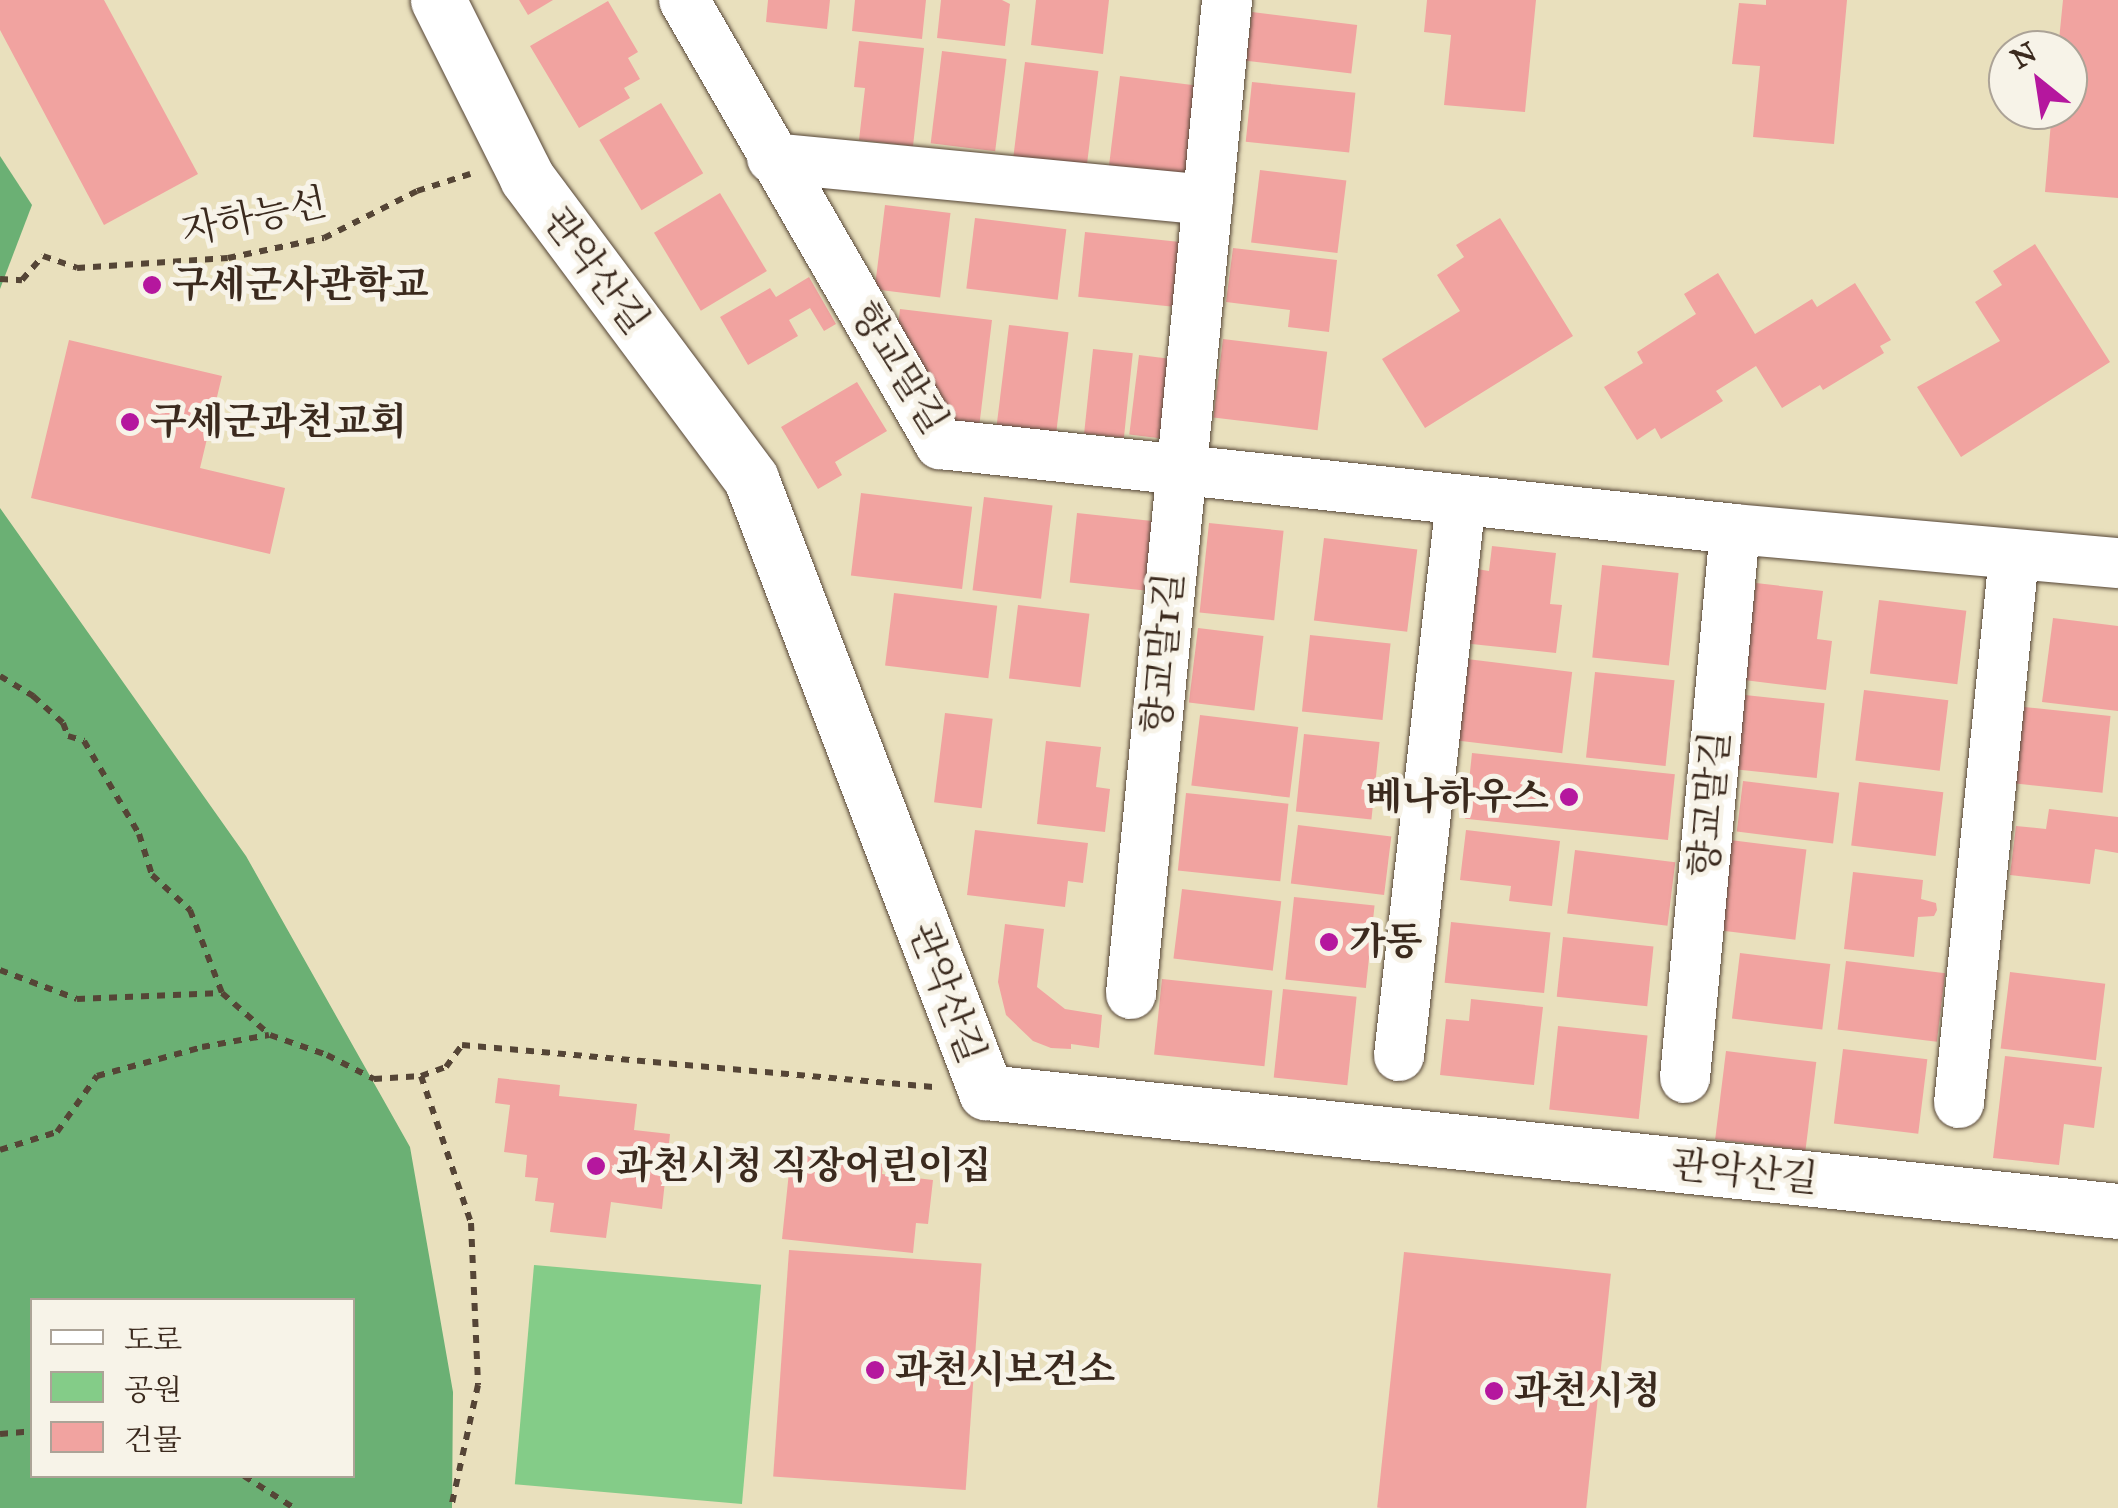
<!DOCTYPE html>
<meta charset="utf-8">
<style>
body{margin:0}
#map{position:relative;width:2118px;height:1508px;overflow:hidden;background:#e9e0bd;font-family:"IM FELL Great Primer","Noto Serif KR",serif}
div>[style]{position:absolute}
[style*='--x']{left:calc(var(--x)*1px);top:calc(var(--y)*1px);width:calc(var(--w)*1px);rotate:calc(var(--a)*1deg)}
.green>*{inset:0;background:#84cc88;transform-origin:0 0}
.forest>*{inset:0;background:#6bb074}
.building>*{inset:0;background:#f1a3a0;transform-origin:0 0}
.path>*{height:6px;margin-top:-3px;transform-origin:0;background:repeating-linear-gradient(90deg,#554536 0 8px,transparent 0 16px)}
.roads{filter:drop-shadow(0 0 2px #554536) drop-shadow(0 0 2px #554536)}
.minor>*{height:50px;margin:-25px;padding:0 25px;transform-origin:25px;border-radius:25px;background:#fff}
.tertiary>*{height:55px;margin:-27.5px;padding:0 27.5px;transform-origin:27.5px;border-radius:27.5px;background:#fff}
.dots>*{width:28px;height:28px;translate:-50% -50%;box-sizing:border-box;border:5px solid #f7f3e8;border-radius:50%}
span{translate:-50% -50%;white-space:nowrap;text-align:center;line-height:1.15;-webkit-text-stroke:10px #f7f3e8;paint-order:stroke}
.street-label{font-size:38px;color:#3b2a1e}
.poi-label{font-size:38px;color:#3b2a1e;font-weight:700}
.left{translate:0 -50%;text-align:left}
.right{translate:-100% -50%;text-align:right}
.legend{position:absolute;left:30px;top:1298px;width:325px;height:180px;box-sizing:border-box;background:#f7f3e8;border:2px solid #aca397;margin:0;padding:12px 18px;list-style:none;font-size:30px;color:#3b2a1e}
.legend li{display:flex;align-items:center;gap:20px;height:50px}
.legend b{width:50px;border:2px solid #aca397}
.north{position:absolute;left:1988px;top:30px;width:100px;height:100px;box-sizing:border-box;background:#f7f3e8;border:2px solid #aca397;border-radius:50%;rotate:330deg;font-size:28px;font-weight:700;line-height:40px;text-align:center;color:#3b2a1e}
.north::after{content:'';display:block;margin:auto;width:35px;height:45px;background:#b5179e;clip-path:polygon(50% 0,100% 100%,50% 72%,0 100%)}
</style>
<div id="map">
<div class="green">
<div style="left:534px;top:1265px;width:228px;height:220px;rotate:5deg"></div>
</div>
<div class="forest">
<div style="clip-path:polygon(0 156px,32px 205px,0 289px)"></div>
<div style="clip-path:polygon(evenodd,0 508px,246px 856px,410px 1147px,453px 1392px,452px 1508px,0 1508px,0 508px,32px 1300px,352px 1300px,352px 1476px,32px 1476px,32px 1300px)"></div>
</div>
<div class="building">
<div style="clip-path:polygon(0 0,104px 0,198px 174px,104px 225px,0 30px)"></div>
<div style="clip-path:polygon(519px 0,553px 0,528px 15px)"></div>
<div style="clip-path:polygon(768px 0,830px 0,827px 29px,766px 22px)"></div>
<div style="clip-path:polygon(855px 0,926px 0,922px 39px,852px 31px)"></div>
<div style="clip-path:polygon(941px 0,1002px 0,1010px 4px,1005px 46px,937px 38px)"></div>
<div style="clip-path:polygon(1036px 0,1109px 0,1103px 54px,1031px 45px)"></div>
<div style="clip-path:polygon(1427px 0,1536px 0,1525px 112px,1444px 105px,1451px 35px,1424px 32px)"></div>
<div style="clip-path:polygon(1766px 0,1847px 0,1834px 144px,1753px 137px,1760px 66px,1732px 64px,1739px 3px,1766px 5px)"></div>
<div style="clip-path:polygon(2063px 0,2118px 0,2118px 198px,2045px 192px,2052px 110px,2068px 110px,2068px 50px,2058px 50px)"></div>
<div style="clip-path:polygon(608px 1px,638px 52px,628px 58px,640px 79px,624px 88px,630px 98px,579px 128px,530px 46px)"></div>
<div style="left:1252px;top:12px;width:106px;height:49px;rotate:7deg"></div>
<div style="clip-path:polygon(859px 41px,924px 48px,913px 146px,859px 140px,865px 88px,854px 87px)"></div>
<div style="left:942px;top:51px;width:65px;height:93px;rotate:7deg"></div>
<div style="left:1025px;top:62px;width:74px;height:98px;rotate:7deg"></div>
<div style="left:1120px;top:76px;width:77px;height:97px;rotate:7deg"></div>
<div style="left:1252px;top:82px;width:104px;height:60px;rotate:6deg"></div>
<div style="left:661px;top:103px;width:82px;height:72px;rotate:59deg"></div>
<div style="left:1260px;top:170px;width:87px;height:73px;rotate:7deg"></div>
<div style="left:720px;top:193px;width:91px;height:77px;rotate:59deg"></div>
<div style="left:885px;top:205px;width:66px;height:85px;rotate:7deg"></div>
<div style="left:975px;top:218px;width:92px;height:71px;rotate:7deg"></div>
<div style="clip-path:polygon(1500px 218px,1573px 336px,1425px 428px,1382px 359px,1460px 311px,1437px 275px,1464px 257px,1456px 245px)"></div>
<div style="left:1085px;top:232px;width:98px;height:65px;rotate:6deg"></div>
<div style="clip-path:polygon(2035px 244px,2110px 362px,1961px 457px,1917px 387px,2000px 341px,1975px 302px,2002px 285px,1993px 271px)"></div>
<div style="clip-path:polygon(1233px 248px,1337px 260px,1329px 332px,1288px 327px,1290px 310px,1226px 302px)"></div>
<div style="clip-path:polygon(1718px 273px,1755px 334px,1812px 299px,1817px 307px,1855px 283px,1891px 340px,1880px 346px,1884px 353px,1823px 390px,1820px 385px,1782px 408px,1756px 366px,1716px 391px,1723px 401px,1661px 439px,1655px 428px,1637px 440px,1604px 387px,1643px 363px,1637px 352px,1696px 314px,1684px 294px)"></div>
<div style="clip-path:polygon(809px 277px,836px 324px,824px 331px,810px 308px,789px 320px,798px 336px,748px 365px,720px 317px,770px 288px,776px 297px)"></div>
<div style="clip-path:polygon(900px 309px,992px 320px,979px 428px,934px 423px,896px 343px)"></div>
<div style="left:1009px;top:325px;width:60px;height:103px;rotate:7deg"></div>
<div style="left:1223px;top:339px;width:105px;height:79px;rotate:7deg"></div>
<div style="clip-path:polygon(69px 340px,222px 376px,200px 468px,285px 488px,270px 554px,31px 498px)"></div>
<div style="left:1093px;top:349px;width:40px;height:85px;rotate:6deg"></div>
<div style="left:1139px;top:355px;width:41px;height:80px;rotate:7deg"></div>
<div style="clip-path:polygon(857px 382px,887px 431px,835px 462px,842px 475px,818px 489px,781px 427px)"></div>
<div style="left:861px;top:493px;width:112px;height:83px;rotate:7deg"></div>
<div style="left:984px;top:497px;width:69px;height:94px;rotate:7deg"></div>
<div style="left:1077px;top:513px;width:78px;height:70px;rotate:6deg"></div>
<div style="left:1209px;top:523px;width:75px;height:90px;rotate:6deg"></div>
<div style="left:1324px;top:538px;width:94px;height:83px;rotate:7deg"></div>
<div style="clip-path:polygon(1492px 546px,1556px 553px,1550px 604px,1562px 605px,1556px 653px,1462px 643px,1471px 568px,1489px 571px)"></div>
<div style="left:1602px;top:565px;width:77px;height:93px;rotate:6deg"></div>
<div style="clip-path:polygon(1756px 583px,1823px 591px,1817px 639px,1832px 641px,1826px 690px,1744px 680px)"></div>
<div style="left:894px;top:593px;width:104px;height:73px;rotate:7deg"></div>
<div style="left:1879px;top:600px;width:88px;height:74px;rotate:7deg"></div>
<div style="left:1018px;top:605px;width:72px;height:74px;rotate:7deg"></div>
<div style="clip-path:polygon(2053px 618px,2118px 626px,2118px 711px,2042px 702px)"></div>
<div style="left:1198px;top:628px;width:66px;height:75px;rotate:7deg"></div>
<div style="left:1310px;top:635px;width:81px;height:77px;rotate:6deg"></div>
<div style="left:1467px;top:659px;width:106px;height:82px;rotate:7deg"></div>
<div style="left:1595px;top:672px;width:80px;height:86px;rotate:6deg"></div>
<div style="left:1864px;top:690px;width:85px;height:71px;rotate:7deg"></div>
<div style="left:1745px;top:695px;width:80px;height:75px;rotate:6deg"></div>
<div style="left:2024px;top:707px;width:87px;height:77px;rotate:6deg"></div>
<div style="left:945px;top:713px;width:48px;height:90px;rotate:7deg"></div>
<div style="left:1200px;top:715px;width:99px;height:71px;rotate:7deg"></div>
<div style="left:1304px;top:734px;width:76px;height:78px;rotate:6deg"></div>
<div style="clip-path:polygon(1046px 741px,1101px 747px,1096px 787px,1110px 789px,1105px 832px,1037px 824px)"></div>
<div style="left:1472px;top:753px;width:204px;height:66px;rotate:6deg"></div>
<div style="left:1743px;top:781px;width:97px;height:51px;rotate:7deg"></div>
<div style="left:1859px;top:782px;width:85px;height:64px;rotate:7deg"></div>
<div style="left:1186px;top:793px;width:103px;height:78px;rotate:6deg"></div>
<div style="clip-path:polygon(2049px 809px,2118px 817px,2118px 853px,2095px 849px,2090px 884px,2010px 875px,2016px 826px,2046px 829px)"></div>
<div style="left:1298px;top:825px;width:94px;height:59px;rotate:7deg"></div>
<div style="clip-path:polygon(975px 830px,1088px 843px,1083px 883px,1068px 881px,1065px 907px,967px 895px)"></div>
<div style="clip-path:polygon(1466px 830px,1560px 841px,1552px 906px,1509px 901px,1511px 886px,1460px 880px)"></div>
<div style="left:1730px;top:840px;width:77px;height:91px;rotate:7deg"></div>
<div style="left:1575px;top:850px;width:101px;height:64px;rotate:7deg"></div>
<div style="clip-path:polygon(1853px 872px,1923px 880px,1921px 899px,1936px 903px,1937px 910px,1934px 916px,1918px 917px,1914px 957px,1844px 949px)"></div>
<div style="left:1182px;top:889px;width:100px;height:70px;rotate:7deg"></div>
<div style="left:1294px;top:897px;width:81px;height:83px;rotate:6deg"></div>
<div style="left:1451px;top:922px;width:100px;height:61px;rotate:6deg"></div>
<div style="clip-path:polygon(1005px 924px,1044px 929px,1037px 987px,1065px 1009px,1102px 1015px,1099px 1048px,1071px 1044px,1071px 1049px,1051px 1048px,1033px 1041px,1006px 1015px,998px 982px)"></div>
<div style="left:1563px;top:937px;width:91px;height:60px;rotate:6deg"></div>
<div style="left:1740px;top:953px;width:91px;height:66px;rotate:7deg"></div>
<div style="left:1846px;top:961px;width:100px;height:69px;rotate:7deg"></div>
<div style="left:2010px;top:972px;width:96px;height:77px;rotate:7deg"></div>
<div style="left:1162px;top:979px;width:111px;height:76px;rotate:6deg"></div>
<div style="left:1283px;top:989px;width:74px;height:89px;rotate:6deg"></div>
<div style="clip-path:polygon(1471px 999px,1543px 1007px,1534px 1085px,1440px 1075px,1446px 1019px,1469px 1021px)"></div>
<div style="left:1558px;top:1026px;width:90px;height:84px;rotate:6deg"></div>
<div style="left:1843px;top:1049px;width:85px;height:75px;rotate:7deg"></div>
<div style="left:1726px;top:1051px;width:91px;height:89px;rotate:7deg"></div>
<div style="clip-path:polygon(2005px 1056px,2102px 1067px,2094px 1128px,2064px 1124px,2059px 1165px,1993px 1158px)"></div>
<div style="clip-path:polygon(498px 1078px,560px 1085px,559px 1096px,637px 1104px,634px 1130px,670px 1134px,662px 1209px,611px 1202px,606px 1238px,550px 1232px,554px 1203px,535px 1201px,538px 1178px,525px 1177px,527px 1155px,504px 1152px,510px 1105px,495px 1103px)"></div>
<div style="clip-path:polygon(791px 1153px,883px 1164px,882px 1174px,933px 1180px,928px 1224px,916px 1223px,913px 1253px,782px 1239px)"></div>
<div style="left:789px;top:1250px;width:193px;height:227px;rotate:4deg"></div>
<div style="left:1404px;top:1252px;width:208px;height:257px;rotate:6deg"></div>
</div>
<div class="path">
<div style="--x:0;--y:279;--w:22;--a:3"></div>
<div style="--x:22;--y:280;--w:32;--a:-49"></div>
<div style="--x:43;--y:256;--w:36;--a:19"></div>
<div style="--x:77;--y:268;--w:151;--a:-3.8"></div>
<div style="--x:228;--y:258;--w:98;--a:-11.8"></div>
<div style="--x:324;--y:238;--w:104;--a:-26.8"></div>
<div style="--x:417;--y:191;--w:56;--a:-17.8"></div>
<div style="--x:0;--y:676;--w:39;--a:31"></div>
<div style="--x:33;--y:696;--w:40;--a:42"></div>
<div style="--x:63;--y:723;--w:14;--a:69"></div>
<div style="--x:68;--y:736;--w:17;--a:17"></div>
<div style="--x:84;--y:741;--w:108;--a:59.4"></div>
<div style="--x:139;--y:834;--w:43;--a:72.4"></div>
<div style="--x:152;--y:875;--w:52;--a:42.6"></div>
<div style="--x:190;--y:910;--w:89;--a:68.9"></div>
<div style="--x:0;--y:970;--w:82;--a:20.6"></div>
<div style="--x:77;--y:999;--w:145;--a:-2.4"></div>
<div style="--x:222;--y:993;--w:64;--a:41.2"></div>
<div style="--x:270;--y:1035;--w:60;--a:19.3"></div>
<div style="--x:327;--y:1055;--w:53;--a:27.1"></div>
<div style="--x:374;--y:1079;--w:47;--a:-3.7"></div>
<div style="--x:421;--y:1076;--w:27;--a:-20"></div>
<div style="--x:446;--y:1067;--w:27;--a:-54"></div>
<div style="--x:462;--y:1045;--w:473;--a:5.1"></div>
<div style="--x:421;--y:1076;--w:155;--a:71.2"></div>
<div style="--x:471;--y:1223;--w:162;--a:87.5"></div>
<div style="--x:478;--y:1385;--w:126;--a:102.4"></div>
<div style="--x:0;--y:1150;--w:60;--a:-17.5"></div>
<div style="--x:57;--y:1132;--w:69;--a:-54.5"></div>
<div style="--x:97;--y:1076;--w:109;--a:-15.4"></div>
<div style="--x:202;--y:1047;--w:68;--a:-10.2"></div>
<div style="--x:0;--y:1434;--w:32;--a:-5"></div>
<div style="--x:244;--y:1476;--w:59;--a:32.6"></div>
</div>
<div class="roads">
<div class="minor">
<div style="--x:684;--y:0;--w:513;--a:60.03"></div>
<div style="--x:940;--y:444;--w:800;--a:6.1"></div>
<div style="--x:1735;--y:529;--w:385;--a:5.1"></div>
<div style="--x:772;--y:158;--w:438;--a:5.5"></div>
<div style="--x:1131;--y:994;--w:999;--a:-84.48"></div>
<div style="--x:1399;--y:1056;--w:559;--a:-83.64"></div>
<div style="--x:1685;--y:1078;--w:551;--a:-84.8"></div>
<div style="--x:1959;--y:1103;--w:550;--a:-84.26"></div>
</div>
<div class="tertiary">
<div style="--x:438;--y:0;--w:199;--a:63.4"></div>
<div style="--x:527;--y:178;--w:375;--a:53.3"></div>
<div style="--x:751;--y:479;--w:657;--a:69.03"></div>
<div style="--x:986;--y:1092;--w:1138;--a:6"></div>
</div>
</div>
<div class="dots">
<div style="left:152px;top:285px;background:#b5179e"></div>
<div style="left:130px;top:422px;background:#b5179e"></div>
<div style="left:1569px;top:797px;background:#b5179e"></div>
<div style="left:1329px;top:942px;background:#b5179e"></div>
<div style="left:596px;top:1166px;background:#b5179e"></div>
<div style="left:875px;top:1370px;background:#b5179e"></div>
<div style="left:1494px;top:1391px;background:#b5179e"></div>
</div>
<div class="street-label">
<span style="left:254px;top:217px;rotate:-12deg">자하능선</span>
<span style="left:596px;top:271px;rotate:53deg">관악산길</span>
<span style="left:899px;top:368px;rotate:58deg">향교말길</span>
<span style="left:1163px;top:653px;rotate:-85deg">향교말1길</span>
<span style="left:1710px;top:804px;rotate:-85deg">향교말길</span>
<span style="left:947px;top:993px;rotate:69deg">관악산길</span>
<span style="left:1745px;top:1172px;rotate:6deg">관악산길</span>
</div>
<div class="poi-label">
<span class="left" style="left:172px;top:285px">구세군사관학교</span>
<span class="left" style="left:150px;top:422px">구세군과천교회</span>
<span class="right" style="left:1549px;top:797px">베나하우스</span>
<span class="left" style="left:1349px;top:942px">가동</span>
<span class="left" style="left:616px;top:1166px">과천시청 직장어린이집</span>
<span class="left" style="left:895px;top:1370px">과천시보건소</span>
<span class="left" style="left:1514px;top:1391px">과천시청</span>
</div>
<ul class="legend">
<li><b style="height:12px;background:#fff"></b>도로</li>
<li><b style="height:28px;background:#84cc88"></b>공원</li>
<li><b style="height:28px;background:#f1a3a0"></b>건물</li>
</ul>
<div class="north">N</div>
</div>
